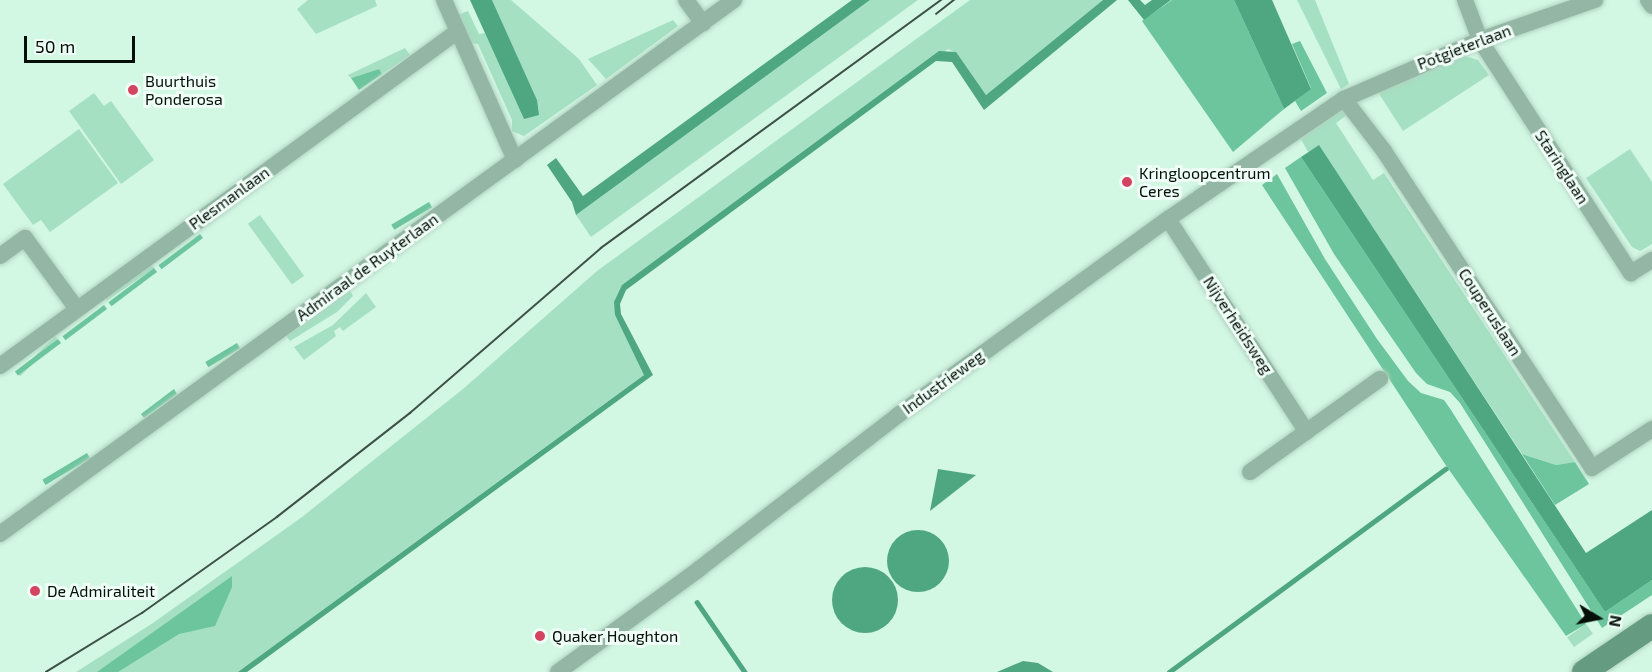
<!DOCTYPE html>
<style>
body{margin:0}
#map{position:relative;width:1652px;height:672px;overflow:hidden;background:#d2f7e3;font-family:"Exo 2",sans-serif}
div>[style]{position:absolute}
[style*='--x']{left:calc(var(--x)*1px);top:calc(var(--y)*1px);width:calc(var(--w)*1px);rotate:calc(var(--a)*1deg)}
.green>*{inset:0;background:#a5e0c2;transform-origin:0 0}
.forest>*{inset:0;background:#6cc59c;transform-origin:0 0}
.water>*{inset:0;background:#4ea780}
.round{border-radius:50%}
.stream>*{height:4.5px;margin:-2.25px;padding:0 2.25px;transform-origin:2.25px;border-radius:2.25px;background:#4ea780}
.roads{filter:drop-shadow(0 0 2px #b1d2c0) drop-shadow(0 0 2px #b1d2c0)}
.street>*{height:16px;margin:-8px;padding:0 8px;transform-origin:8px;border-radius:8px;background:#93b7a4}
.secondary>*{height:24px;margin:-12px;padding:0 12px;transform-origin:12px;border-radius:12px;background:#659c81}
.tram>*{height:1.5px;margin:-0.75px;padding:0 0.75px;transform-origin:0.75px;border-radius:0.75px;background:#3e5147}
.dots>*{width:16px;height:16px;translate:-50% -50%;box-sizing:border-box;border:3px solid #effef6;border-radius:50%}
span{translate:-50% -50%;white-space:nowrap;text-align:center;line-height:1.15;-webkit-text-stroke:6px #effef6;paint-order:stroke}
.street-label{font-size:16px;color:#040f09}
.poi-label{font-size:16px;color:#040f09}
.left{translate:0 -50%;text-align:left}
.north{position:absolute;left:1568px;top:588px;width:60px;height:60px;-webkit-text-stroke:4px #effef6;paint-order:stroke;rotate:100deg;font-size:16px;font-weight:700;line-height:24px;text-align:center;color:#040f09}
.north::after{content:'';display:block;margin:auto;width:21px;height:27px;background:#040f09;clip-path:polygon(50% 0,100% 100%,50% 72%,0 100%)}
.scale{position:absolute;left:24px;top:36px;width:111px;height:27px;box-sizing:border-box;border:3px solid #040f09;border-top:0;padding-left:8px;font-size:18px;line-height:21px;white-space:nowrap;color:#040f09;-webkit-text-stroke:4px #effef6;paint-order:stroke}
</style>
<div id="map">
<div class="green">
<div style="clip-path:polygon(308px 0,375px 0,377px 6px,316px 34px,297px 9px)"></div>
<div style="clip-path:polygon(492px 0,511px 0,579px 59px,597px 85px,524px 136px,512px 131px,512px 120px,478px 44px,471px 43px,457px 15px,468px 11px,479px 34px,485px 33px,524px 119px,537px 100px)"></div>
<div style="clip-path:polygon(870px 0,918px 0,591px 237px,576px 215px)"></div>
<div style="clip-path:polygon(970px 0,1103px 0,986px 95px,956px 53px,948px 49px,622px 285px,615px 315px,645px 374px,238px 672px,76px 672px,153px 623px,302px 517px,463px 389px,597px 271px)"></div>
<div style="clip-path:polygon(1297px 0,1315px 0,1349px 84px,1341px 89px)"></div>
<div style="clip-path:polygon(673px 20px,678px 26px,606px 79px,588px 59px)"></div>
<div style="clip-path:polygon(405px 48px,410px 55px,382px 74px,379px 69px,351px 78px,348px 75px)"></div>
<div style="clip-path:polygon(1465px 56px,1478px 60px,1489px 75px,1403px 131px,1378px 92px)"></div>
<div style="clip-path:polygon(94px 93px,104px 106px,111px 101px,154px 160px,121px 184px,69px 111px)"></div>
<div style="clip-path:polygon(1343px 109px,1351px 112px,1336px 123px,1373px 180px,1384px 173px,1575px 462px,1556px 465px,1522px 454px,1319px 146px,1308px 152px,1301px 139px)"></div>
<div style="clip-path:polygon(79px 129px,118px 183px,50px 232px,41px 220px,33px 225px,3px 184px)"></div>
<div style="clip-path:polygon(1630px 149px,1652px 182px,1652px 244px,1640px 251px,1632px 247px,1586px 178px)"></div>
<div style="left:260px;top:215px;width:75px;height:15px;rotate:54deg"></div>
<div style="left:152px;top:265px;width:4px;height:57px;rotate:56deg"></div>
<div style="clip-path:polygon(349px 289px,353px 296px,337px 312px,290px 341px,285px 334px)"></div>
<div style="clip-path:polygon(366px 293px,376px 307px,343px 331px,340px 327px,334px 331px,336px 336px,304px 360px,294px 347px,333px 325px)"></div>
<div style="left:55px;top:336px;width:4px;height:53px;rotate:45deg"></div>
<div style="left:1586px;top:624px;width:12px;height:23px;rotate:55deg"></div>
</div>
<div class="forest">
<div style="clip-path:polygon(1172px 0,1234px 0,1284px 109px,1233px 152px,1142px 21px)"></div>
<div style="clip-path:polygon(1300px 41px,1327px 93px,1301px 111px,1295px 101px,1311px 88px,1292px 44px)"></div>
<div style="clip-path:polygon(379px 69px,382px 74px,359px 90px,351px 78px)"></div>
<div style="clip-path:polygon(1301px 157px,1605px 612px,1652px 580px,1652px 595px,1602px 628px,1460px 403px,1450px 392px,1427px 384px,1416px 373px,1334px 254px,1285px 168px)"></div>
<div style="clip-path:polygon(1277px 174px,1325px 259px,1377px 339px,1408px 381px,1421px 393px,1444px 400px,1451px 410px,1586px 624px,1566px 636px,1445px 464px,1262px 185px)"></div>
<div style="left:429px;top:202px;width:6px;height:44px;rotate:59deg"></div>
<div style="left:200px;top:234px;width:5px;height:52px;rotate:53deg"></div>
<div style="left:154px;top:268px;width:5px;height:57px;rotate:53deg"></div>
<div style="left:104px;top:305px;width:5px;height:52px;rotate:53deg"></div>
<div style="left:58px;top:339px;width:5px;height:54px;rotate:53deg"></div>
<div style="left:237px;top:343px;width:6px;height:37px;rotate:59deg"></div>
<div style="clip-path:polygon(174px 389px,177px 394px,144px 418px,141px 414px)"></div>
<div style="left:87px;top:453px;width:6px;height:52px;rotate:59deg"></div>
<div style="clip-path:polygon(1522px 454px,1556px 465px,1575px 462px,1589px 484px,1555px 505px)"></div>
<div style="clip-path:polygon(232px 576px,232px 587px,215px 626px,179px 634px,118px 672px,97px 672px)"></div>
</div>
<div class="water">
<div style="clip-path:polygon(470px 0,492px 0,537px 100px,539px 115px,524px 119px)"></div>
<div style="clip-path:polygon(852px 0,870px 0,576px 215px,572px 202px,547px 165px,556px 158px,583px 196px)"></div>
<div style="clip-path:polygon(1103px 0,1117px 0,984px 110px,952px 62px,936px 61px,626px 290px,620px 304px,621px 314px,653px 375px,247px 672px,238px 672px,644px 375px,615px 315px,614px 302px,622px 285px,939px 51px,956px 52px,986px 95px)"></div>
<div style="clip-path:polygon(1128px 0,1140px 0,1145px 5px,1152px 0,1171px 0,1144px 20px)"></div>
<div style="clip-path:polygon(1234px 0,1272px 0,1311px 89px,1284px 109px)"></div>
<div style="clip-path:polygon(1319px 145px,1586px 553px,1652px 510px,1652px 580px,1605px 612px,1301px 157px)"></div>
<div style="clip-path:polygon(938px 469px,976px 475px,930px 511px)"></div>
<div class="round" style="left:887px;top:530px;width:62px;height:62px"></div>
<div class="round" style="left:832px;top:567px;width:66px;height:66px"></div>
<div style="clip-path:polygon(1023px 661px,1038px 663px,1053px 672px,997px 672px)"></div>
</div>
<div class="stream">
<div style="--x:697;--y:602;--w:85;--a:55.6"></div>
<div style="--x:1169;--y:672;--w:343;--a:-36.3"></div>
</div>
<div class="roads">
<div class="street">
<div style="--x:444;--y:0;--w:175;--a:66.1"></div>
<div style="--x:686;--y:0;--w:29;--a:54"></div>
<div style="--x:1465;--y:0;--w:43;--a:69.4"></div>
<div style="--x:1480;--y:40;--w:278;--a:57.1"></div>
<div style="--x:1631;--y:273;--w:25;--a:-32"></div>
<div style="--x:1648;--y:0;--w:7;--a:56"></div>
<div style="--x:1344;--y:99;--w:66;--a:52.4"></div>
<div style="--x:1384;--y:151;--w:379;--a:56.7"></div>
<div style="--x:1592;--y:468;--w:72;--a:-33"></div>
<div style="--x:1168;--y:219;--w:254;--a:56.9"></div>
<div style="--x:0;--y:256;--w:31;--a:-36"></div>
<div style="--x:25;--y:238;--w:88;--a:53.8"></div>
<div style="--x:0;--y:366;--w:567;--a:-36.18"></div>
<div style="--x:1250;--y:472;--w:160;--a:-35.6"></div>
<div style="--x:0;--y:534;--w:908;--a:-36.04"></div>
<div style="--x:558;--y:672;--w:175;--a:-36.1"></div>
<div style="--x:699;--y:569;--w:252;--a:-37.7"></div>
<div style="--x:898;--y:415;--w:334;--a:-36"></div>
<div style="--x:1168;--y:219;--w:213;--a:-34.3"></div>
<div style="--x:1344;--y:99;--w:148;--a:-23.5"></div>
<div style="--x:1480;--y:40;--w:122;--a:-19.2"></div>
</div>
<div class="secondary">
<div style="--x:1584;--y:672;--w:82;--a:-34.1"></div>
</div>
</div>
<div class="tram">
<div style="--x:936;--y:14;--w:23;--a:-38"></div>
<div style="--x:46;--y:672;--w:113;--a:-31.6"></div>
<div style="--x:142;--y:613;--w:166;--a:-35.4"></div>
<div style="--x:277;--y:517;--w:169;--a:-38"></div>
<div style="--x:410;--y:413;--w:252;--a:-40.8"></div>
<div style="--x:601;--y:248;--w:421;--a:-36.1"></div>
</div>
<div class="dots">
<div style="left:133px;top:90px;background:#d44461"></div>
<div style="left:1127px;top:182px;background:#d44461"></div>
<div style="left:35px;top:591px;background:#d44461"></div>
<div style="left:540px;top:636px;background:#d44461"></div>
</div>
<div class="street-label">
<span style="left:1464px;top:47px;rotate:-21deg">Potgieterlaan</span>
<span style="left:1562px;top:167px;rotate:57deg">Staringlaan</span>
<span style="left:229px;top:198px;rotate:-36deg">Plesmanlaan</span>
<span style="left:367px;top:267px;rotate:-36deg">Admiraal de Ruyterlaan</span>
<span style="left:1490px;top:312px;rotate:57deg">Couperuslaan</span>
<span style="left:1238px;top:325px;rotate:57deg">Nijverheidsweg</span>
<span style="left:943px;top:382px;rotate:-36deg">Industrieweg</span>
</div>
<div class="poi-label">
<span class="left" style="left:145px;top:90px">Buurthuis<br>Ponderosa</span>
<span class="left" style="left:1139px;top:182px">Kringloopcentrum<br>Ceres</span>
<span class="left" style="left:47px;top:591px">De Admiraliteit</span>
<span class="left" style="left:552px;top:636px">Quaker Houghton</span>
</div>
<div class="north">N</div>
<div class="scale">50 m</div>
</div>
